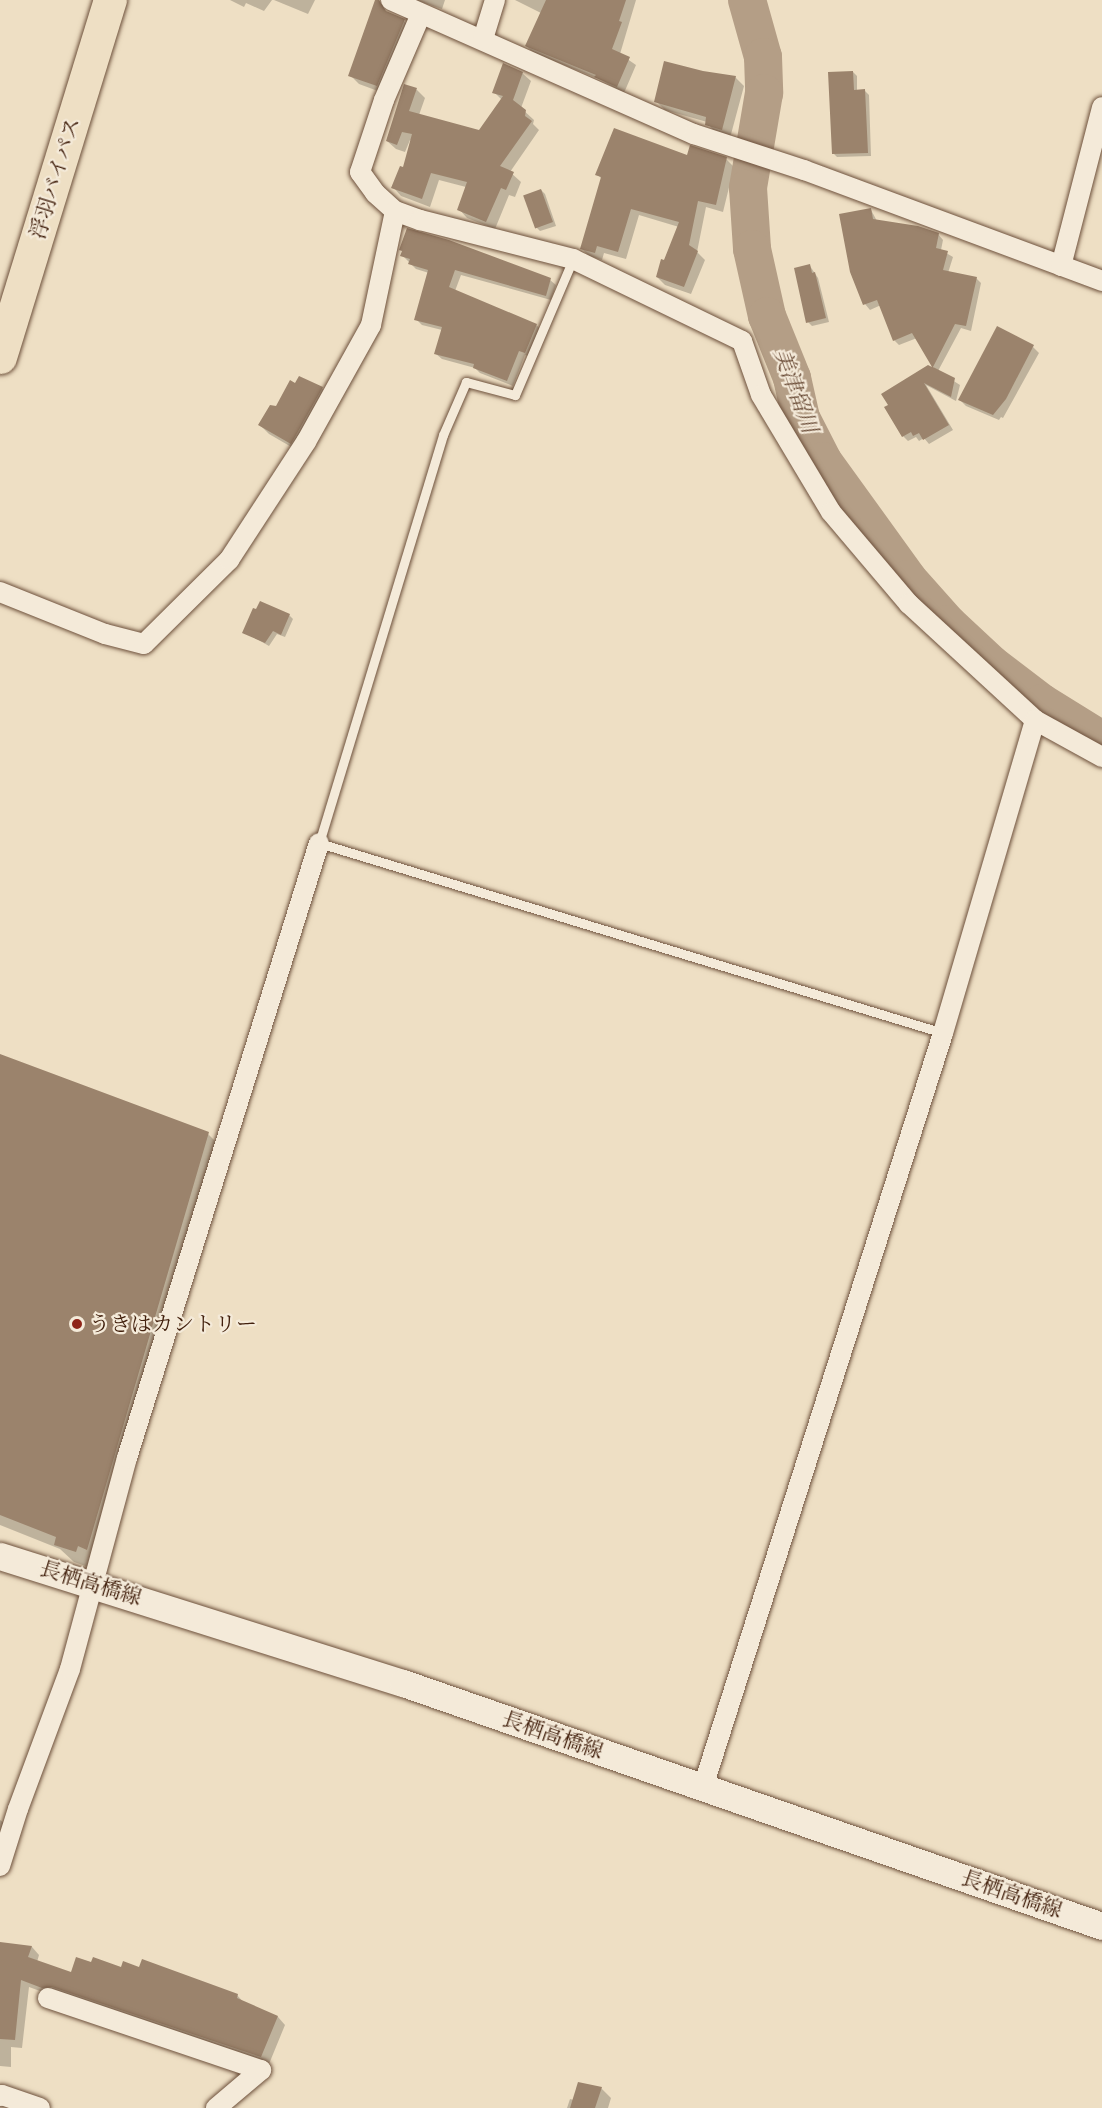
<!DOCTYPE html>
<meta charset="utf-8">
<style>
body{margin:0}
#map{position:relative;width:1102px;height:2108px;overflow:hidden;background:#eedfc4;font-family:Alegreya,"Noto Serif JP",serif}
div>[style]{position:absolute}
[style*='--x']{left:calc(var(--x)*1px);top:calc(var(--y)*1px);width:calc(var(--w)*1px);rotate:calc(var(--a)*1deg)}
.shadow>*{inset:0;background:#0003}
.river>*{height:38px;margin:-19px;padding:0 19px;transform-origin:19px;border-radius:19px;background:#b49e86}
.building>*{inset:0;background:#9b836c;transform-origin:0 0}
.roads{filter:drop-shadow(0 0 2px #6d503b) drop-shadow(0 0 2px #6d503b)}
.lane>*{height:9px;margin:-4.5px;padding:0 4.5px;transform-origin:4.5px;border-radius:4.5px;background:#f4ead9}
.street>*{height:20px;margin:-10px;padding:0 10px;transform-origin:10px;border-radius:10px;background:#f4ead9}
.secondary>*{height:27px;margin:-13.5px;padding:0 13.5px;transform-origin:13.5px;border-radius:13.5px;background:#f4ead9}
.highway>*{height:33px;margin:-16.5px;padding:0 16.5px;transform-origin:16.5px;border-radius:16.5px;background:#eedfc4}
.dots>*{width:16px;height:16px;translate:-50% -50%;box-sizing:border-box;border:3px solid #f4ead9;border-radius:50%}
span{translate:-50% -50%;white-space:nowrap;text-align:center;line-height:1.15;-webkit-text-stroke:4.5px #f4ead9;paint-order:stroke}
.street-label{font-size:21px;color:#42200d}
.poi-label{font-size:21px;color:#42200d}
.left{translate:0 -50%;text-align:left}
.water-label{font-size:22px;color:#6a4c37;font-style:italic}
</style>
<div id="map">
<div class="shadow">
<div style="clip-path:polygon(230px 0,272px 0,264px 11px,246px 3px,244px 7px)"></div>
<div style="clip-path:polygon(274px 0,315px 0,308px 14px)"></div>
<div style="clip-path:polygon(415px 0,445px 0,442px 9px)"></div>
<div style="clip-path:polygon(515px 0,636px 0,620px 54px,636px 65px,624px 93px,599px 79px,534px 53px,526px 46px,541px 13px)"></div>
<div style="clip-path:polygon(374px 7px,404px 21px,413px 30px,386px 94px,359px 84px,350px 75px)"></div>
<div style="clip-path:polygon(853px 72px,857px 76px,857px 91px,865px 91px,869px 95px,871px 156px,837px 157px,833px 153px)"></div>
<div style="clip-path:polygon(522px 73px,531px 81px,521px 108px,534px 120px,533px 124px,539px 130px,510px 172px,521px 182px,515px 197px,509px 195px,495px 229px,467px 218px,459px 209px,466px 187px,439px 180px,430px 207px,401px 196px,393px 187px,404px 169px,412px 141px,410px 140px,405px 152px,396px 149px,387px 141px,405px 85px,417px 90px,425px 98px,419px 115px,480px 132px,502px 100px,494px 92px)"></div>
<div style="clip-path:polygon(703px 73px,735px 77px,744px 86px,730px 138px,715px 133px,707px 122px,665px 110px,656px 101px)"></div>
<div style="clip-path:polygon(688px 157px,726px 159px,734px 167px,723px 212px,706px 207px,697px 252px,705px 260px,691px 294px,665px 285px,657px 277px,679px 227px,639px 215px,626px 259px,604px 253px,602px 260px,589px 256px,581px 248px,602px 179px,597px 174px)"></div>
<div style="clip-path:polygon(541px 190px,545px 194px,556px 226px,540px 231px,536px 227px)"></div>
<div style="clip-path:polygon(871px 210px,877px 221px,938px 234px,943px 240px,941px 250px,953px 257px,948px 273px,976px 278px,981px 283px,971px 331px,961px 328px,938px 371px,960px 385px,956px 401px,926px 385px,953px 430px,929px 444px,924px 438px,919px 441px,916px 437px,908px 441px,903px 436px,928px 367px,935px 370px,917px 338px,899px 345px,894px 340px,881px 305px,870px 310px,865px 304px)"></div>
<div style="clip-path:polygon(402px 255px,550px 280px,556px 285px,551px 300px,461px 275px,455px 291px,536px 325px,542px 330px,531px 357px,525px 355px,513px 386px,480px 373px,475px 368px,442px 359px,436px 354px,442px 330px,422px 325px,416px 319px,429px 273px,416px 269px)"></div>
<div style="clip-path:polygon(810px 266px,818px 278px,829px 322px,812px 326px,808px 322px)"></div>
<div style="clip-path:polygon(1033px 347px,1039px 353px,1003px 418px,1001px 417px,999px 420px,966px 406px,960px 400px)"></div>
<div style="clip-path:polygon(322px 388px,331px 397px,300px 452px,269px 434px,260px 425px,277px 408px)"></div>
<div style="clip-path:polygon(289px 615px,293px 619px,285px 637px,277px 634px,269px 646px,244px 632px)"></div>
<div style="clip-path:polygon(0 1056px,208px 1134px,226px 1152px,94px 1569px,74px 1562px,60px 1549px,0 1525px)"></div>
<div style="clip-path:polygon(0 1820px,6px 1824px,0 1842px)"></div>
<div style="clip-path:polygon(0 1943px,32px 1947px,39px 1955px,37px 1962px,72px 1974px,92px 1964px,237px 1995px,245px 2004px,278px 2017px,285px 2025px,269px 2064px,61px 1994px,51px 1995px,29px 1987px,22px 2048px,11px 2047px,11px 2067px,0 2066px)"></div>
<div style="clip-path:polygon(601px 2088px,611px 2098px,608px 2108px,567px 2108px,570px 2099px,574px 2100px)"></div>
</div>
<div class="river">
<div style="--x:747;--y:0;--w:59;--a:74.3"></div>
<div style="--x:763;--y:57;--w:36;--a:88"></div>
<div style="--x:764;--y:93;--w:96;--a:99.6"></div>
<div style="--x:748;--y:188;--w:61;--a:86.2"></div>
<div style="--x:752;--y:249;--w:69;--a:77.4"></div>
<div style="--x:767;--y:316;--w:67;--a:68"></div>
<div style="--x:792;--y:378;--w:41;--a:77.3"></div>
<div style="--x:801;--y:418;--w:48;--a:62.9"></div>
<div style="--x:823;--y:461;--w:145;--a:54.2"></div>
<div style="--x:908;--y:579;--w:60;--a:48.4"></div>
<div style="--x:948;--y:624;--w:59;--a:42.9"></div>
<div style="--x:991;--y:664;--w:64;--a:37.4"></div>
<div style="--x:1042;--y:703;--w:70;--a:31.7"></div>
</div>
<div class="building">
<div style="clip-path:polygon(375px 0,379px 0,386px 11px,405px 19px,377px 86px,348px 76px)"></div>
<div style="clip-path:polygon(546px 0,626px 0,619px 21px,622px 22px,612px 49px,630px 57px,617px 87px,594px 77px,596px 75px,525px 46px)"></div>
<div style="clip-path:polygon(664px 61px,703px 71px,736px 76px,722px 130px,705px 125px,706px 117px,654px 102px)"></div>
<div style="clip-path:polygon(503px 63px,523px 72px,513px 100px,526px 110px,525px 116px,532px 121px,500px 166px,514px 172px,506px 190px,501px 188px,486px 222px,457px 210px,467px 182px,431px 173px,422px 199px,391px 188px,400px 166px,403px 167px,412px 134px,402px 132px,397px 145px,386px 141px,404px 84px,417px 88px,409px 111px,479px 130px,503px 96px,492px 93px)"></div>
<div style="clip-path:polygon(853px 71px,854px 90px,865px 89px,868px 153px,832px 154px,828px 72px)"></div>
<div style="clip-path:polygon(614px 128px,687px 155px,690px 145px,727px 157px,716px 205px,698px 201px,689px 245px,698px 251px,684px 287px,656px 277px,661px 259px,664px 260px,679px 222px,631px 209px,618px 252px,597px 246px,595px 253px,580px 249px,601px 177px,595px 175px)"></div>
<div style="left:541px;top:189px;width:35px;height:19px;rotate:70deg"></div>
<div style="clip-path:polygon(871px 208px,873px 219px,918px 226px,939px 233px,936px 248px,948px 251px,943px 270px,977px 277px,966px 326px,955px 324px,933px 367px,955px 378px,951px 397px,924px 383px,949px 425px,923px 440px,919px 433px,913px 436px,911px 432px,902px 437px,884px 407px,888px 405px,881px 394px,928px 365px,932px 367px,912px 333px,893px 341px,877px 300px,863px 305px,850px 272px,839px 214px)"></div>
<div style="clip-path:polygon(407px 228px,449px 240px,551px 278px,546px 296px,455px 270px,449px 287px,537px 324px,525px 353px,519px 351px,507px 381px,473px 368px,474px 364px,434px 354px,442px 327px,414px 320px,428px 270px,408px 264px,410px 259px,400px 256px,402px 251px,399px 250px)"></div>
<div style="clip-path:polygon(810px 264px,812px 273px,815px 272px,826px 318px,806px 323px,794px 268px)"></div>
<div style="clip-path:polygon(997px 326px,1034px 345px,1006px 399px,993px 415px,958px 400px)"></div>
<div style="clip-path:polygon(299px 376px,323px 387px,291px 444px,258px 425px,270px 405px,276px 406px,290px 380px,295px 383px)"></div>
<div style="clip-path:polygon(260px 601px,290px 614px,281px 635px,273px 631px,265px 643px,242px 633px,253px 608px,256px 609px)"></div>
<div style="clip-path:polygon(0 1054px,209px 1132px,87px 1550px,78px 1546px,76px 1552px,54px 1545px,56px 1537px,0 1515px)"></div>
<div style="clip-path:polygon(0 1942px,32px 1946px,28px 1957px,71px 1972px,76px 1957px,91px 1962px,93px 1957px,121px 1967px,123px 1961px,139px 1967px,142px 1959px,238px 1994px,237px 1998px,278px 2016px,261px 2057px,52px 1987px,42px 1988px,21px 1980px,15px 2040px,0 2039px)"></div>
<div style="clip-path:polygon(578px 2082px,602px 2087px,595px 2108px,570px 2108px)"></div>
</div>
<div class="roads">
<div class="lane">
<div style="--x:573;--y:259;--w:148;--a:113.1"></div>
<div style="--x:515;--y:395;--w:51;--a:-165.1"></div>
<div style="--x:466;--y:382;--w:58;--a:113.5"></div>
<div style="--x:443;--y:435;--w:426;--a:106.9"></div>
<div style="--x:319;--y:843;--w:652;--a:16.93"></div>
</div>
<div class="street">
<div style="--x:391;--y:0;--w:331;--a:23.9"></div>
<div style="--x:694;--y:134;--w:116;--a:18.1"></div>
<div style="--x:804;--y:170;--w:318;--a:20.4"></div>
<div style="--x:421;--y:14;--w:94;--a:113.3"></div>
<div style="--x:384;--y:100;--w:76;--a:108.4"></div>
<div style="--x:360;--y:172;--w:26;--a:54"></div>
<div style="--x:375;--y:193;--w:27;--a:42"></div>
<div style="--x:395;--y:211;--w:27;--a:20"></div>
<div style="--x:420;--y:220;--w:158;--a:14.3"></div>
<div style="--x:573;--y:259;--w:188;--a:25.9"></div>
<div style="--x:742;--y:341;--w:57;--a:70.6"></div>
<div style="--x:761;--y:395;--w:136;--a:59.1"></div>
<div style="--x:831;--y:512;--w:121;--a:49.7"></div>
<div style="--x:909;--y:604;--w:171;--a:42.6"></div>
<div style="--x:1035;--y:720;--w:77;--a:28.9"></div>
<div style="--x:483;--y:39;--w:41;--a:-72.9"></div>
<div style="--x:1061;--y:266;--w:164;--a:-75.5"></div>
<div style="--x:0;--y:592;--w:113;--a:21.8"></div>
<div style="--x:105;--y:634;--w:40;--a:14.4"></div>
<div style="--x:144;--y:644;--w:120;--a:-44.7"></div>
<div style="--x:229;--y:560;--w:141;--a:-56.9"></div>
<div style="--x:306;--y:442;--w:134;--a:-60.9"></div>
<div style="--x:371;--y:325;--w:116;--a:-78.1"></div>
<div style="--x:703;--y:1787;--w:791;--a:-72.34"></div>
<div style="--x:943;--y:1033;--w:326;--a:-73.6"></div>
<div style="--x:0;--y:1866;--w:60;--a:-72.5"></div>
<div style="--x:18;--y:1809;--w:149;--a:-69.6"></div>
<div style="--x:70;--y:1669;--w:219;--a:-74.9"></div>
<div style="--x:127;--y:1458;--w:644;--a:-72.66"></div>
<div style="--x:48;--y:1998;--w:225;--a:18.7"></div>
<div style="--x:261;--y:2070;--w:59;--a:139.8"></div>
<div style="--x:0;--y:2096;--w:2;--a:-27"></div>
<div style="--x:2;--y:2095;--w:40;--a:18.9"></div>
</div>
<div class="secondary">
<div style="--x:0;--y:1556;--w:423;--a:17.5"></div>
<div style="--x:403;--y:1683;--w:740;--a:19.17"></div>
</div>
<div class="highway">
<div style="--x:0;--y:357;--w:374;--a:-72.9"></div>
</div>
</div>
<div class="dots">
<div style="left:77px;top:1324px;background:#8f2418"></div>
</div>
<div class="street-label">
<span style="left:55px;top:178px;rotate:-73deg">浮羽バイパス</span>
<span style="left:91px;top:1583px;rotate:17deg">長栖高橋線</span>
<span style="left:553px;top:1735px;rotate:19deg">長栖高橋線</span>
<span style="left:1012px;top:1894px;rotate:19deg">長栖高橋線</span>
</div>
<div class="poi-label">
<span class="left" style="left:89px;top:1324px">うきはカントリー</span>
</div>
<div class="water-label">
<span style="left:795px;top:391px;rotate:70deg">美津留川</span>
</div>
</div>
